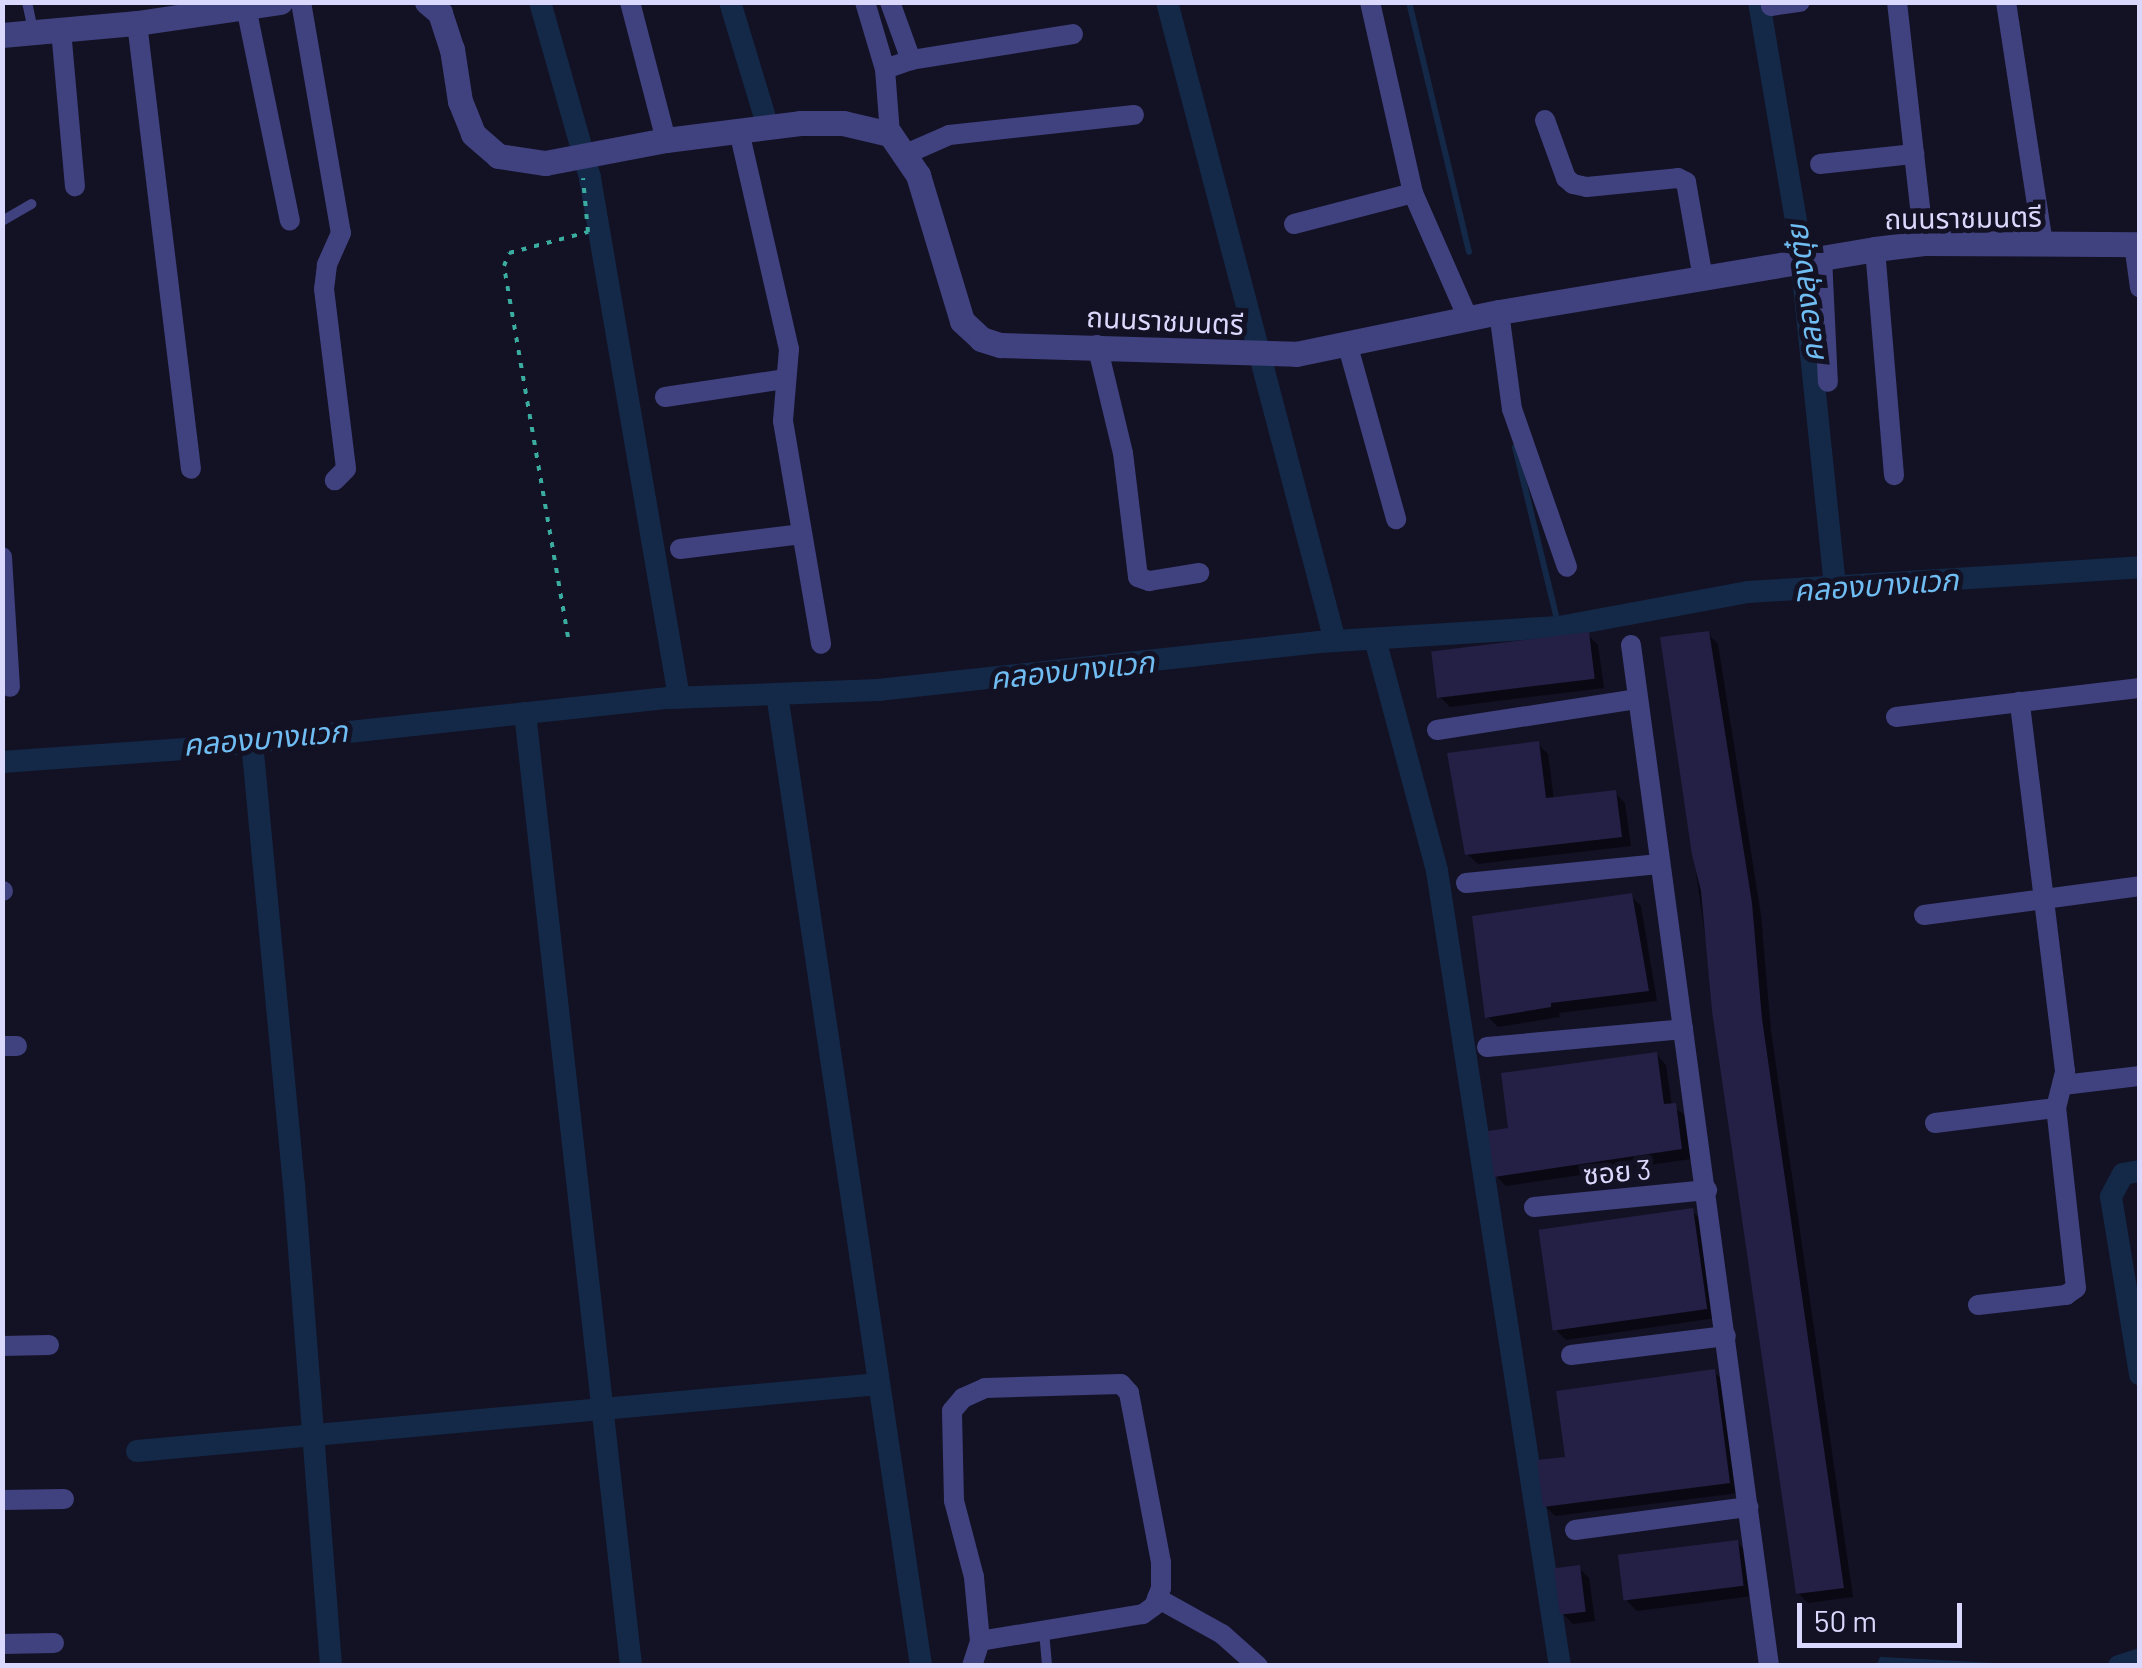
<!DOCTYPE html>
<meta charset="utf-8">
<style>
body{margin:0}
#map{position:relative;width:2142px;height:1668px;overflow:hidden;background:#131124;font-family:Barlow,"Noto Sans Thai",sans-serif}
div>[style]{position:absolute}
[style*='--x']{left:calc(var(--x)*1px);top:calc(var(--y)*1px);width:calc(var(--w)*1px);rotate:calc(var(--a)*1deg)}
.shadow>*{inset:0;background:#0007}
.stream>*{height:6px;margin:-3px;padding:0 3px;transform-origin:3px;border-radius:3px;background:#132947}
.canal>*{height:22px;margin:-11px;padding:0 11px;transform-origin:11px;border-radius:11px;background:#132947}
.building>*{inset:0;background:#241f44;transform-origin:0 0}
.path>*{height:4px;margin-top:-2px;transform-origin:0;background:repeating-linear-gradient(90deg,#3aada0 0 5px,transparent 0 13px)}
.service>*{height:10px;margin:-5px;padding:0 5px;transform-origin:5px;border-radius:5px;background:#40417f}
.minor>*{height:20px;margin:-10px;padding:0 10px;transform-origin:10px;border-radius:10px;background:#40417f}
.tertiary>*{height:25px;margin:-12.5px;padding:0 12.5px;transform-origin:12.5px;border-radius:12.5px;background:#40417f}
span{translate:-50% -50%;white-space:nowrap;text-align:center;line-height:1.15;-webkit-text-stroke:10px #131124;paint-order:stroke}
.street-label{font-size:28px;color:#dad8fc}
.water-label{font-size:30px;color:#6fbdf2;font-style:italic}
.frame{position:absolute;inset:0;border:5px solid #dad8fc;pointer-events:none}
.scale{position:absolute;left:1797px;top:1603px;width:165px;height:45px;box-sizing:border-box;border:5px solid #dad8fc;border-top:0;padding-left:12px;font-size:30px;line-height:35px;white-space:nowrap;color:#dad8fc;-webkit-text-stroke:8px #131124;paint-order:stroke}
</style>
<div id="map">
<div class="shadow">
<div style="clip-path:polygon(1708px 634px,1718px 644px,1761px 915px,1771px 1031px,1853px 1597px,1808px 1603px,1798px 1593px,1663px 639px)"></div>
<div style="clip-path:polygon(1588px 635px,1598px 645px,1604px 688px,1450px 707px,1440px 697px)"></div>
<div style="clip-path:polygon(1538px 744px,1548px 754px,1554px 800px,1615px 793px,1625px 803px,1631px 846px,1478px 864px,1467px 854px)"></div>
<div style="clip-path:polygon(1631px 896px,1641px 906px,1657px 1001px,1559px 1013px,1560px 1017px,1498px 1027px,1488px 1017px)"></div>
<div style="clip-path:polygon(1656px 1054px,1666px 1065px,1672px 1106px,1685px 1115px,1691px 1159px,1506px 1186px,1496px 1176px,1511px 1130px)"></div>
<div style="clip-path:polygon(1692px 1211px,1702px 1221px,1716px 1318px,1566px 1340px,1556px 1330px)"></div>
<div style="clip-path:polygon(1714px 1372px,1724px 1382px,1739px 1493px,1555px 1516px,1545px 1506px,1568px 1459px)"></div>
<div style="clip-path:polygon(1737px 1542px,1747px 1553px,1753px 1596px,1637px 1611px,1627px 1601px)"></div>
<div style="clip-path:polygon(1579px 1568px,1589px 1578px,1595px 1621px,1573px 1624px,1563px 1614px)"></div>
</div>
<div class="stream">
<div style="--x:1409;--y:2;--w:257;--a:76.5"></div>
<div style="--x:1515;--y:447;--w:185;--a:76.3"></div>
<div style="--x:1879;--y:1666;--w:7;--a:-63"></div>
<div style="--x:1882;--y:1660;--w:114;--a:3"></div>
</div>
<div class="canal">
<div style="--x:540;--y:2;--w:183;--a:74.1"></div>
<div style="--x:590;--y:178;--w:527;--a:80.27"></div>
<div style="--x:730;--y:2;--w:117;--a:73.1"></div>
<div style="--x:1167;--y:2;--w:661;--a:75.27"></div>
<div style="--x:1759;--y:2;--w:239;--a:80.4"></div>
<div style="--x:1799;--y:238;--w:351;--a:84.1"></div>
<div style="--x:1375;--y:639;--w:240;--a:75"></div>
<div style="--x:1437;--y:871;--w:804;--a:81.21"></div>
<div style="--x:777;--y:694;--w:983;--a:81.57"></div>
<div style="--x:525;--y:713;--w:959;--a:83.65"></div>
<div style="--x:252;--y:742;--w:445;--a:84.6"></div>
<div style="--x:294;--y:1185;--w:482;--a:85.6"></div>
<div style="--x:2;--y:762;--w:197;--a:-4.1"></div>
<div style="--x:199;--y:748;--w:474;--a:-6.1"></div>
<div style="--x:670;--y:698;--w:208;--a:-2.2"></div>
<div style="--x:878;--y:690;--w:444;--a:-6.2"></div>
<div style="--x:1319;--y:642;--w:240;--a:-3.6"></div>
<div style="--x:1559;--y:627;--w:192;--a:-10.5"></div>
<div style="--x:1748;--y:592;--w:393;--a:-3.6"></div>
<div style="--x:2140;--y:1171;--w:17;--a:170"></div>
<div style="--x:2123;--y:1174;--w:26;--a:118"></div>
<div style="--x:2111;--y:1197;--w:180;--a:80.7"></div>
<div style="--x:137;--y:1451;--w:745;--a:-5.16"></div>
<div style="--x:2119;--y:1666;--w:22;--a:-18"></div>
</div>
<div class="building">
<div style="clip-path:polygon(1709px 631px,1752px 903px,1762px 1019px,1844px 1588px,1796px 1594px,1712px 1011px,1701px 891px,1692px 855px,1660px 637px)"></div>
<div style="left:1589px;top:632px;width:47px;height:159px;rotate:83deg"></div>
<div style="clip-path:polygon(1539px 741px,1546px 798px,1616px 790px,1622px 837px,1465px 855px,1447px 753px)"></div>
<div style="clip-path:polygon(1632px 893px,1649px 991px,1551px 1003px,1551px 1007px,1485px 1018px,1472px 916px)"></div>
<div style="clip-path:polygon(1657px 1052px,1664px 1104px,1676px 1103px,1682px 1149px,1494px 1177px,1488px 1131px,1508px 1128px,1501px 1073px)"></div>
<div style="left:1693px;top:1208px;width:102px;height:156px;rotate:82deg"></div>
<div style="clip-path:polygon(1715px 1369px,1730px 1483px,1543px 1507px,1537px 1460px,1565px 1457px,1556px 1391px)"></div>
<div style="left:1738px;top:1540px;width:46px;height:121px;rotate:83deg"></div>
<div style="left:1580px;top:1565px;width:47px;height:26px;rotate:83deg"></div>
</div>
<div class="path">
<div style="--x:568;--y:637;--w:376;--a:-99.8"></div>
<div style="--x:504;--y:266;--w:14;--a:-69"></div>
<div style="--x:509;--y:253;--w:82;--a:-14.9"></div>
<div style="--x:588;--y:232;--w:54;--a:-95.3"></div>
</div>
<div class="service">
<div style="--x:27;--y:2;--w:30;--a:78"></div>
<div style="--x:2;--y:221;--w:34;--a:-30"></div>
<div style="--x:1044;--y:1631;--w:35;--a:85"></div>
</div>
<div class="minor">
<div style="--x:301;--y:2;--w:234;--a:80.2"></div>
<div style="--x:341;--y:233;--w:35;--a:114"></div>
<div style="--x:327;--y:265;--w:24;--a:97"></div>
<div style="--x:324;--y:289;--w:181;--a:83"></div>
<div style="--x:346;--y:469;--w:16;--a:135"></div>
<div style="--x:630;--y:2;--w:143;--a:75.4"></div>
<div style="--x:865;--y:2;--w:70;--a:73.4"></div>
<div style="--x:885;--y:69;--w:65;--a:85.6"></div>
<div style="--x:890;--y:2;--w:62;--a:70.1"></div>
<div style="--x:1370;--y:2;--w:196;--a:77.3"></div>
<div style="--x:1413;--y:193;--w:137;--a:66.3"></div>
<div style="--x:1897;--y:2;--w:243;--a:83.6"></div>
<div style="--x:2006;--y:2;--w:246;--a:81.3"></div>
<div style="--x:1771;--y:6;--w:29;--a:-8"></div>
<div style="--x:246;--y:7;--w:218;--a:78.4"></div>
<div style="--x:137;--y:23;--w:449;--a:83.1"></div>
<div style="--x:61;--y:30;--w:157;--a:84.9"></div>
<div style="--x:885;--y:69;--w:28;--a:-19"></div>
<div style="--x:911;--y:60;--w:164;--a:-9.1"></div>
<div style="--x:1545;--y:120;--w:62;--a:70.1"></div>
<div style="--x:1566;--y:178;--w:9;--a:41"></div>
<div style="--x:1573;--y:184;--w:14;--a:12"></div>
<div style="--x:1587;--y:187;--w:91;--a:-5.6"></div>
<div style="--x:1678;--y:178;--w:9;--a:27"></div>
<div style="--x:1686;--y:182;--w:97;--a:80"></div>
<div style="--x:739;--y:131;--w:224;--a:77.1"></div>
<div style="--x:789;--y:349;--w:72;--a:94.8"></div>
<div style="--x:783;--y:421;--w:226;--a:80.3"></div>
<div style="--x:906;--y:154;--w:47;--a:-23.8"></div>
<div style="--x:949;--y:135;--w:186;--a:-6.2"></div>
<div style="--x:1820;--y:164;--w:95;--a:-6.1"></div>
<div style="--x:1294;--y:224;--w:123;--a:-14.6"></div>
<div style="--x:2134;--y:244;--w:44;--a:82.2"></div>
<div style="--x:1875;--y:249;--w:227;--a:85.2"></div>
<div style="--x:1822;--y:257;--w:125;--a:87.3"></div>
<div style="--x:1499;--y:312;--w:98;--a:82.4"></div>
<div style="--x:1512;--y:409;--w:167;--a:70.8"></div>
<div style="--x:1347;--y:343;--w:183;--a:74.4"></div>
<div style="--x:1097;--y:345;--w:111;--a:76.5"></div>
<div style="--x:1123;--y:453;--w:125;--a:83.1"></div>
<div style="--x:1138;--y:577;--w:12;--a:20"></div>
<div style="--x:1149;--y:581;--w:51;--a:-9.1"></div>
<div style="--x:665;--y:397;--w:122;--a:-8.5"></div>
<div style="--x:680;--y:549;--w:123;--a:-7"></div>
<div style="--x:2;--y:557;--w:130;--a:86.5"></div>
<div style="--x:1631;--y:645;--w:1030;--a:82.3"></div>
<div style="--x:1896;--y:717;--w:246;--a:-6.8"></div>
<div style="--x:1437;--y:730;--w:203;--a:-8.8"></div>
<div style="--x:1466;--y:883;--w:194;--a:-5.6"></div>
<div style="--x:2;--y:891;--w:1;--a:0"></div>
<div style="--x:1924;--y:915;--w:218;--a:-7.6"></div>
<div style="--x:2;--y:1046;--w:15;--a:0"></div>
<div style="--x:1487;--y:1047;--w:197;--a:-5.2"></div>
<div style="--x:2063;--y:1085;--w:78;--a:-6.7"></div>
<div style="--x:1935;--y:1123;--w:122;--a:-7.1"></div>
<div style="--x:1534;--y:1207;--w:174;--a:-5.6"></div>
<div style="--x:1978;--y:1305;--w:89;--a:-6.5"></div>
<div style="--x:2066;--y:1295;--w:12;--a:-35"></div>
<div style="--x:2076;--y:1288;--w:181;--a:-96.3"></div>
<div style="--x:2056;--y:1108;--w:38;--a:-76"></div>
<div style="--x:2065;--y:1071;--w:372;--a:-97"></div>
<div style="--x:2;--y:1346;--w:47;--a:-1.2"></div>
<div style="--x:1571;--y:1355;--w:156;--a:-7"></div>
<div style="--x:2;--y:1500;--w:62;--a:-0.9"></div>
<div style="--x:1575;--y:1530;--w:175;--a:-7.6"></div>
<div style="--x:1157;--y:1598;--w:74;--a:29"></div>
<div style="--x:1222;--y:1634;--w:48;--a:41.6"></div>
<div style="--x:2;--y:1644;--w:52;--a:-1.1"></div>
<div style="--x:972;--y:1666;--w:26;--a:-72"></div>
<div style="--x:980;--y:1641;--w:64;--a:-95.4"></div>
<div style="--x:974;--y:1577;--w:79;--a:-104.7"></div>
<div style="--x:954;--y:1501;--w:90;--a:-91.3"></div>
<div style="--x:952;--y:1411;--w:17;--a:-50"></div>
<div style="--x:963;--y:1398;--w:24;--a:-24"></div>
<div style="--x:985;--y:1388;--w:136;--a:-1.7"></div>
<div style="--x:1121;--y:1384;--w:12;--a:48"></div>
<div style="--x:1129;--y:1393;--w:172;--a:79.3"></div>
<div style="--x:1161;--y:1562;--w:26;--a:90"></div>
<div style="--x:1161;--y:1588;--w:19;--a:111"></div>
<div style="--x:1154;--y:1606;--w:14;--a:144"></div>
<div style="--x:1143;--y:1614;--w:165;--a:170.6"></div>
</div>
<div class="tertiary">
<div style="--x:427;--y:2;--w:17;--a:40"></div>
<div style="--x:440;--y:13;--w:38;--a:72"></div>
<div style="--x:452;--y:49;--w:53;--a:81.3"></div>
<div style="--x:460;--y:101;--w:35;--a:68"></div>
<div style="--x:473;--y:134;--w:33;--a:41"></div>
<div style="--x:498;--y:156;--w:48;--a:8.5"></div>
<div style="--x:545;--y:163;--w:123;--a:-10.8"></div>
<div style="--x:666;--y:140;--w:135;--a:-7.2"></div>
<div style="--x:800;--y:123;--w:43;--a:0"></div>
<div style="--x:843;--y:123;--w:48;--a:13.2"></div>
<div style="--x:890;--y:134;--w:50;--a:55.7"></div>
<div style="--x:918;--y:175;--w:152;--a:73.2"></div>
<div style="--x:962;--y:321;--w:26;--a:43"></div>
<div style="--x:981;--y:339;--w:20;--a:18"></div>
<div style="--x:1000;--y:345;--w:296;--a:1.7"></div>
<div style="--x:1296;--y:354;--w:207;--a:-11.7"></div>
<div style="--x:1499;--y:312;--w:381;--a:-9.5"></div>
<div style="--x:1875;--y:249;--w:49;--a:-7"></div>
<div style="--x:1924;--y:243;--w:216;--a:0.3"></div>
<div style="--x:2;--y:35;--w:136;--a:-5.1"></div>
<div style="--x:137;--y:23;--w:145;--a:-8.4"></div>
</div>
<div class="street-label">
<span style="left:1963px;top:217px;rotate:-1deg">ถนนราชมนตรี</span>
<span style="left:1165px;top:320px;rotate:3deg">ถนนราชมนตรี</span>
<span style="left:1617px;top:1171px;rotate:-5deg">ซอย 3</span>
</div>
<div class="water-label">
<span style="left:1804px;top:294px;rotate:-97deg">คลองลุงตุ๋ย</span>
<span style="left:1876px;top:584px;rotate:-4deg">คลองบางแวก</span>
<span style="left:1072px;top:669px;rotate:-6deg">คลองบางแวก</span>
<span style="left:265px;top:737px;rotate:-5deg">คลองบางแวก</span>
</div>
<div class="frame"></div>
<div class="scale">50 m</div>
</div>
